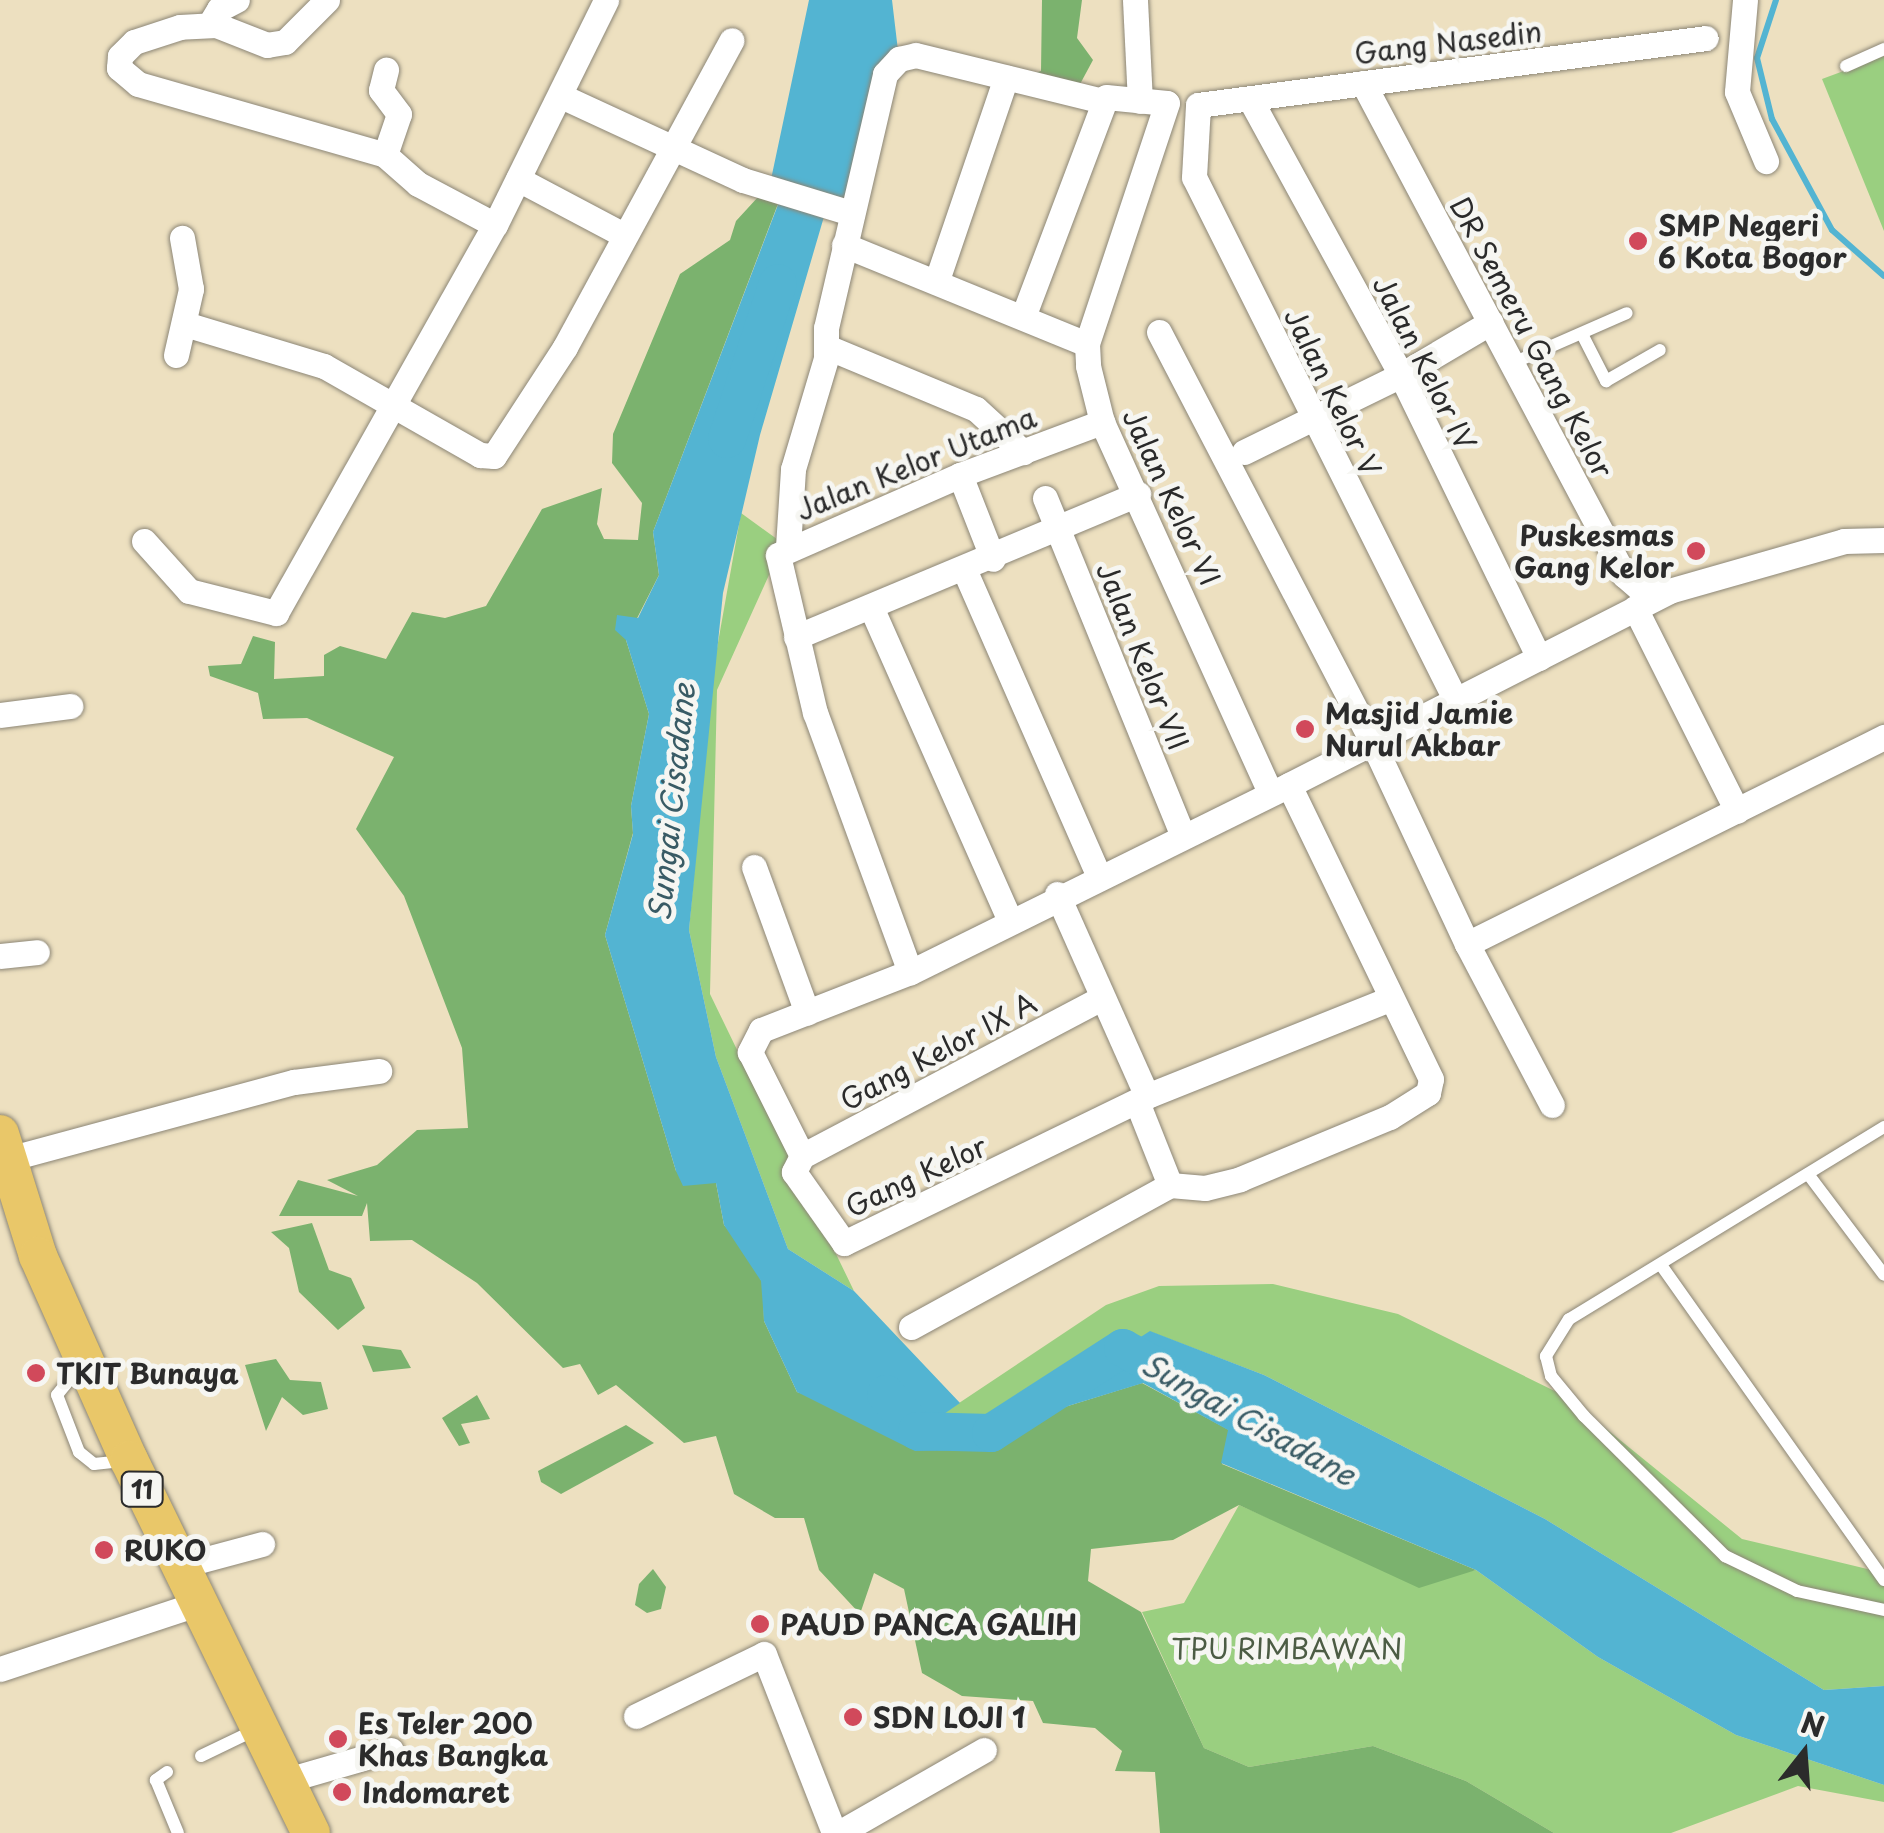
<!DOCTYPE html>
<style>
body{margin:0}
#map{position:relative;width:1884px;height:1833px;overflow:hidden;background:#ede0c0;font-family:"Playpen Sans",sans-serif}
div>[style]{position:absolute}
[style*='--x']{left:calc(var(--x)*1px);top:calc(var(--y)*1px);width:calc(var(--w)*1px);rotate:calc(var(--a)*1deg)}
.green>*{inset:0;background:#9acf80}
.forest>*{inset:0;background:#7bb26e}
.water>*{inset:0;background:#53b4d2}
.stream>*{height:6px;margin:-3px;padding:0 3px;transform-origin:3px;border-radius:3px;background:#53b4d2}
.river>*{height:38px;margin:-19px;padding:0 19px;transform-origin:19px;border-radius:19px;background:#53b4d2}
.roads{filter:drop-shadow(0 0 2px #8c8676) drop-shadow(0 0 2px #8c8676)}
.lane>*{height:12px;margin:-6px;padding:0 6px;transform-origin:6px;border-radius:6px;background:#fff}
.street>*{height:25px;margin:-12.5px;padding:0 12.5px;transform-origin:12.5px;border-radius:12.5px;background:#fff}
.primary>*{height:38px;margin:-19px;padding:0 19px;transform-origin:19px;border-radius:19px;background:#e9c769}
.dots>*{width:28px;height:28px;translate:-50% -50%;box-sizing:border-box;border:5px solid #f6f6f2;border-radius:50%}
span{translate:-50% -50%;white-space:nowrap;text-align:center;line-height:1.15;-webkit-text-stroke:10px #f6f6f2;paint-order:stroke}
.shield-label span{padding:2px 8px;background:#f6f6f2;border:2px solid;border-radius:8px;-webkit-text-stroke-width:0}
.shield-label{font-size:25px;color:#2b2b2b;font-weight:700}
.street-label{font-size:28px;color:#2b2b2b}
.poi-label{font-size:28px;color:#2b2b2b;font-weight:700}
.left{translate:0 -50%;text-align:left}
.right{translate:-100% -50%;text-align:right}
.park-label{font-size:28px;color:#4c5c44}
.water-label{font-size:30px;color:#395b65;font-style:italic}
.north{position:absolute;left:1754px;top:1703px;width:100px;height:100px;-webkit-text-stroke:8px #f6f6f2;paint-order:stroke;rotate:17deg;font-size:28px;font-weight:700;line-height:40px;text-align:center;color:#2b2b2b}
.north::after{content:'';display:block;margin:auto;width:35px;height:45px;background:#2b2b2b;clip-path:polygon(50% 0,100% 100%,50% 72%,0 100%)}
</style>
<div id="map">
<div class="green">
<div style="clip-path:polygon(1884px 56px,1884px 231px,1822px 79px)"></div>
<div style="clip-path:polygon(741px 513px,788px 547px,778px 555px,717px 690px,710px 994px,854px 1291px,788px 1249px,716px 1057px,689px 930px,711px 682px)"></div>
<div style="clip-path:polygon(1273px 1284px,1398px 1314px,1567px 1397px,1742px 1539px,1884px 1573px,1884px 1686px,1824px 1690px,1545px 1519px,1264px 1375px,1151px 1332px,991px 1433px,917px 1431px,1106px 1305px,1159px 1286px)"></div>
<div style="clip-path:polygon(1239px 1505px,1294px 1529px,1461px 1573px,1476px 1570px,1598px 1657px,1736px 1735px,1884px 1785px,1884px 1802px,1798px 1786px,1671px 1833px,1554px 1833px,1466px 1781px,1373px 1746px,1249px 1767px,1204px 1748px,1142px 1612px,1184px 1603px)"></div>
</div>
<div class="forest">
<div style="clip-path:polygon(1042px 0,1082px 0,1077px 38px,1093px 60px,1079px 86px,1018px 79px,1041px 71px)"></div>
<div style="clip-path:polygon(770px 184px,784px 188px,653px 532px,659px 575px,626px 640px,649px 714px,631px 806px,633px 833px,605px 935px,676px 1171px,716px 1183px,724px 1225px,745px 1248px,763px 1284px,764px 1321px,797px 1392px,976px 1450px,1055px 1410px,1142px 1383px,1229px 1430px,1222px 1464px,1476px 1570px,1419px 1588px,1239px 1505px,1173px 1540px,1091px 1549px,1088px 1581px,1141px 1612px,1204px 1748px,1249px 1767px,1373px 1746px,1466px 1781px,1554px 1833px,1160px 1833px,1155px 1772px,1115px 1771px,1122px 1751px,1095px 1728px,1043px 1723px,1033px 1701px,962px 1696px,922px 1673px,904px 1589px,874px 1573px,860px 1614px,819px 1570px,804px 1518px,775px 1518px,734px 1494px,716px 1436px,684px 1443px,616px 1385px,598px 1395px,580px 1364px,563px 1368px,477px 1283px,412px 1240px,370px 1241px,367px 1203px,362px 1216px,279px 1216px,298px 1180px,358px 1196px,327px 1180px,377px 1165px,417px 1130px,468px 1128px,462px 1048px,404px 896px,356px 829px,394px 757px,307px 718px,263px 719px,258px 693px,210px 676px,208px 666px,241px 664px,253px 636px,275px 642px,274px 679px,324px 676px,324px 655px,340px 646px,386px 659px,412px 612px,445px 618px,486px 606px,542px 509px,602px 488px,597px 524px,604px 539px,638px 540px,642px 503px,612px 463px,613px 434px,680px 274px,730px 240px,736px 221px)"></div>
<div style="clip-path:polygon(312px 1223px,329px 1270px,351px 1278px,365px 1308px,338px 1330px,299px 1292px,289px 1248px,271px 1232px)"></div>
<div style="clip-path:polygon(362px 1345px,401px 1350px,411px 1368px,373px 1372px)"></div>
<div style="clip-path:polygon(276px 1359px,290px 1380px,321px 1382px,328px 1409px,303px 1415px,282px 1397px,266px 1431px,245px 1365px)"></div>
<div style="clip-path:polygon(477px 1395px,490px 1419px,461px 1424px,470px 1443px,459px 1446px,442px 1418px)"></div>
<div style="clip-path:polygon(626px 1425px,654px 1443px,561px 1494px,541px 1482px,538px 1471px)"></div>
<div style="clip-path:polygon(653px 1569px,666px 1587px,661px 1609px,647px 1613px,635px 1605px,639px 1584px)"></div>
</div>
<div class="water">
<div style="clip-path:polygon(809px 0,892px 0,899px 59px,851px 213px,828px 203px,760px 435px,723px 593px,689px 930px,716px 1057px,788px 1249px,854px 1291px,960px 1403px,919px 1431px,991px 1433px,1150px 1331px,1264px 1375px,1545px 1519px,1824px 1690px,1884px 1686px,1884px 1785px,1736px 1735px,1598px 1657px,1476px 1570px,1221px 1463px,1228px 1430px,1143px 1383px,1055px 1410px,976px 1450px,915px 1451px,797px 1392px,764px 1321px,761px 1281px,724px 1225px,716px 1183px,683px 1186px,676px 1171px,605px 935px,633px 834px,631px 806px,649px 714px,626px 640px,615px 630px,617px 615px,638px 618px,659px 575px,653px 532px,784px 189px,770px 184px)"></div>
</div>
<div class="stream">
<div style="--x:1776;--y:0;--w:61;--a:108.1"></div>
<div style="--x:1757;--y:58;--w:63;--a:76.2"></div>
<div style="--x:1772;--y:119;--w:126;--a:61.6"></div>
<div style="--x:1832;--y:230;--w:69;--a:41.5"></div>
</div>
<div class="river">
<div style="--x:727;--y:439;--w:164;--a:-71.9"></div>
<div style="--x:886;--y:1394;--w:48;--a:50"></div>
<div style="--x:917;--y:1431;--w:74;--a:1.5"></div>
<div style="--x:991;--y:1433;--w:157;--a:-32.8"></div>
<div style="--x:1123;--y:1348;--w:51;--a:29.1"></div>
</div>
<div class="roads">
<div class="lane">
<div style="--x:1846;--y:66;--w:42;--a:-24.1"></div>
<div style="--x:1583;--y:336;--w:51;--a:62.9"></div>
<div style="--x:1606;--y:381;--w:62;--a:-29.9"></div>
<div style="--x:1513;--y:363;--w:124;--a:-23.7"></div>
<div style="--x:1884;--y:1127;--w:369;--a:148.6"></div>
<div style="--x:1569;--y:1319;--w:44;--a:121.9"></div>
<div style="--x:1546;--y:1356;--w:21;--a:76"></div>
<div style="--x:1551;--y:1376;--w:52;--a:50.5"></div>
<div style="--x:1584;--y:1416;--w:199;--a:44.8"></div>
<div style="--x:1725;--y:1556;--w:80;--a:25.9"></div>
<div style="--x:1797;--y:1591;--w:89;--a:12.3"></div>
<div style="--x:1808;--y:1174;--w:126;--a:53"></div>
<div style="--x:1661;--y:1265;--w:386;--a:54.7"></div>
<div style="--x:83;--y:1363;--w:41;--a:129.1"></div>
<div style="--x:57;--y:1395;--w:61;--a:68.9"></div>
<div style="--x:79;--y:1452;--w:19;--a:39"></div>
<div style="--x:94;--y:1464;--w:30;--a:-6"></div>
<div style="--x:201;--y:1756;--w:62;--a:-25.7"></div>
<div style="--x:167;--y:1772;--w:14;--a:144"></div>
<div style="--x:156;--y:1780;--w:57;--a:67.5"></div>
</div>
<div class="street">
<div style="--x:327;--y:0;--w:59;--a:135"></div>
<div style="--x:285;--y:42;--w:18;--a:171"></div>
<div style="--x:267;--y:45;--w:55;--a:-158.6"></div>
<div style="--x:216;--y:25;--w:36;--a:177"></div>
<div style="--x:180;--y:27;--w:48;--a:161.9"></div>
<div style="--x:134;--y:42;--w:20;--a:135"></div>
<div style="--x:120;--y:56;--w:12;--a:95"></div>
<div style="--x:119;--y:68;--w:25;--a:40"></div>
<div style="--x:138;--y:84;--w:257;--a:16"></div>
<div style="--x:385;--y:155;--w:44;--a:41.3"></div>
<div style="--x:418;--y:184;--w:87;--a:28"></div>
<div style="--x:1135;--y:0;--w:101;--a:87.2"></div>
<div style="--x:1745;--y:0;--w:92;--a:95"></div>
<div style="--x:1737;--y:92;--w:75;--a:67.2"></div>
<div style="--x:210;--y:24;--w:17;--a:-59"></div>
<div style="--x:219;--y:9;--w:20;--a:-27"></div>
<div style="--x:1363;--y:83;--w:557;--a:62.05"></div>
<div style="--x:1624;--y:575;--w:20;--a:41"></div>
<div style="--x:1639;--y:588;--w:30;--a:6"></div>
<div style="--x:561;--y:96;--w:200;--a:24.8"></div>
<div style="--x:743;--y:180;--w:113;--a:17"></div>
<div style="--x:1250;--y:99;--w:315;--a:61.3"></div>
<div style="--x:1401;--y:375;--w:315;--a:64"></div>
<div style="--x:385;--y:155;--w:43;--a:-71.1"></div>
<div style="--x:399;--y:114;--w:30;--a:-127"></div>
<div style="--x:381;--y:90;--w:21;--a:-76"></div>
<div style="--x:518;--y:179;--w:118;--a:27.9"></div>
<div style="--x:844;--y:245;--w:262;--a:22.2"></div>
<div style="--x:937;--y:280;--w:214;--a:-71.2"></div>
<div style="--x:1023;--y:317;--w:235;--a:-69.3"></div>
<div style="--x:1106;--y:97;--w:61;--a:5.6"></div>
<div style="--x:1167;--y:103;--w:254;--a:108.4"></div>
<div style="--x:1087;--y:344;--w:22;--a:87"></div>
<div style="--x:1088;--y:366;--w:58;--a:76"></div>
<div style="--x:1102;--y:422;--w:407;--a:65.6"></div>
<div style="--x:185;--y:324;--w:145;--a:16.8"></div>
<div style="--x:324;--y:366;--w:180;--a:29.7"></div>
<div style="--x:480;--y:455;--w:14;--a:4"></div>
<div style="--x:494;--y:456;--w:130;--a:-56.9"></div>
<div style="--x:565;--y:347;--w:349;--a:-61.5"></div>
<div style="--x:1159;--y:332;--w:459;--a:62.5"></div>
<div style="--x:1371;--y:739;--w:226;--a:64.9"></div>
<div style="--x:1467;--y:944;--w:466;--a:-26.4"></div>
<div style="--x:827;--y:347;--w:161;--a:22.6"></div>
<div style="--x:976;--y:409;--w:64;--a:42.5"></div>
<div style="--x:176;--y:355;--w:68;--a:-77.2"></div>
<div style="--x:191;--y:289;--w:52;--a:-100"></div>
<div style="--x:1244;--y:452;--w:175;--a:-26.1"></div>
<div style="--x:1401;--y:375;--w:104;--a:-30.5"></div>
<div style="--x:960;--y:475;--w:90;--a:68.6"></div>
<div style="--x:1045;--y:498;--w:365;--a:67.8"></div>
<div style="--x:144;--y:541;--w:67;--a:48"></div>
<div style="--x:189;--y:591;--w:90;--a:14.2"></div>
<div style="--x:276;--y:613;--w:446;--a:-60.6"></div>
<div style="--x:495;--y:225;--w:251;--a:-63.7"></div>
<div style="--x:788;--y:547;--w:78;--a:-86.3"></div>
<div style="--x:793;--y:469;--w:116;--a:-73.4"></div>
<div style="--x:826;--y:358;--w:30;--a:-90"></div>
<div style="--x:826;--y:328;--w:261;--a:-76.9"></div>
<div style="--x:885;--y:74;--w:21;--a:-47"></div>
<div style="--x:899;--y:59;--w:17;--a:-13"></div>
<div style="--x:916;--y:55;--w:193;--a:13.8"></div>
<div style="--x:964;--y:569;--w:335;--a:66.3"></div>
<div style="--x:871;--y:607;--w:340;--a:66.1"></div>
<div style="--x:1635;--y:608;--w:227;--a:63.3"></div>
<div style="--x:796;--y:637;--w:371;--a:-22.7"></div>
<div style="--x:1454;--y:697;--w:581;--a:-116.57"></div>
<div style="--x:1194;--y:177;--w:72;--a:-86.8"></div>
<div style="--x:1198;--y:105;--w:512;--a:-7.51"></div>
<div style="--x:0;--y:715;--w:71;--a:-7.3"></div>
<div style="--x:1289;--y:785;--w:427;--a:-27"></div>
<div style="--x:1669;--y:591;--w:182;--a:-15.9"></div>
<div style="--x:1844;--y:541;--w:40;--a:-1.4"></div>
<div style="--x:754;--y:867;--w:155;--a:70"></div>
<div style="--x:1057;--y:894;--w:221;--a:66"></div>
<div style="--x:1467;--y:944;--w:182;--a:62.2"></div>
<div style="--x:0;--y:956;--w:37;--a:-6"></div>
<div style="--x:910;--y:972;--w:276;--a:-110.1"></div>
<div style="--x:815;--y:713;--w:162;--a:-103.2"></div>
<div style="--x:778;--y:555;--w:199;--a:-23.7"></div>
<div style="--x:960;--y:475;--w:152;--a:-20.5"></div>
<div style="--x:1137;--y:1102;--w:89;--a:68.3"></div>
<div style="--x:802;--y:1156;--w:339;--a:-27.8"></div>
<div style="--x:8;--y:1159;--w:296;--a:-15.1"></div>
<div style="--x:294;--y:1082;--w:86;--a:-7.4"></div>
<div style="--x:911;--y:1327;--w:295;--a:-28.7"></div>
<div style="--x:1170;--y:1185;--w:35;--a:5"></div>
<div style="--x:1205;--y:1188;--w:36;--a:-14"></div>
<div style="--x:1240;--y:1179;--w:162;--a:-22.5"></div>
<div style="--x:1390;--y:1117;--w:45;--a:-32.3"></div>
<div style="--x:1428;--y:1093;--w:14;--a:-78"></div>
<div style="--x:1431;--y:1079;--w:326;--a:-115.8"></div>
<div style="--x:1289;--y:785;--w:423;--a:153.7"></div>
<div style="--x:910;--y:972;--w:160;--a:158.7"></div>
<div style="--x:761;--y:1030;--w:25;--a:117"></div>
<div style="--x:750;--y:1052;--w:116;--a:63.4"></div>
<div style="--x:802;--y:1156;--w:18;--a:117"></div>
<div style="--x:794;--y:1172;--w:87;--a:54.8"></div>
<div style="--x:844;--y:1243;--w:337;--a:-25.9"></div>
<div style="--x:1147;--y:1096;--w:261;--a:-21.8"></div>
<div style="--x:180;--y:1566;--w:85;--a:-15"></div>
<div style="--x:0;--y:1669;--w:211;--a:-18.3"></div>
<div style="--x:636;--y:1716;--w:142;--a:-25.8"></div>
<div style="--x:764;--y:1654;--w:192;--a:68.6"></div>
<div style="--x:287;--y:1780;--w:108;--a:-16.1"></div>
<div style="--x:839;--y:1833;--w:167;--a:-29.8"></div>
</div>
<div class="primary">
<div style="--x:0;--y:1134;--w:128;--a:72.7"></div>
<div style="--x:38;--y:1256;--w:223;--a:66"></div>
<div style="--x:129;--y:1460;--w:415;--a:64"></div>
</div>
</div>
<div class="dots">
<div style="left:1638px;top:241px;background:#d1495b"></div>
<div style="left:1696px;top:551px;background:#d1495b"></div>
<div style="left:1305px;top:729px;background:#d1495b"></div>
<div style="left:36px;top:1373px;background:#d1495b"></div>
<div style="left:104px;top:1550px;background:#d1495b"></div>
<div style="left:760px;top:1624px;background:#d1495b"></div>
<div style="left:853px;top:1717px;background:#d1495b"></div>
<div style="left:338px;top:1739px;background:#d1495b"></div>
<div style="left:342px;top:1792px;background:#d1495b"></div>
</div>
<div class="shield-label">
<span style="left:142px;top:1489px">11</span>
</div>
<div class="street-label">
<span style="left:1448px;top:42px;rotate:-7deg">Gang Nasedin</span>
<span style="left:1532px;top:337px;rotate:62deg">DR Semeru Gang Kelor</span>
<span style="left:1425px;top:363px;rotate:63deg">Jalan Kelor IV</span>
<span style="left:1333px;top:392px;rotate:64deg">Jalan Kelor V</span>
<span style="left:916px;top:463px;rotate:-22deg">Jalan Kelor Utama</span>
<span style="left:1172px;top:497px;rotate:65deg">Jalan Kelor VI</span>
<span style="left:1143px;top:656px;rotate:68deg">Jalan Kelor VII</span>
<span style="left:938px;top:1051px;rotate:-28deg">Gang Kelor IX A</span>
<span style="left:916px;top:1176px;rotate:-25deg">Gang Kelor</span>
</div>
<div class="poi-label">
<span class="left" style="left:1658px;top:241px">SMP Negeri<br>6 Kota Bogor</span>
<span class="right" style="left:1674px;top:551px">Puskesmas<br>Gang Kelor</span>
<span class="left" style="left:1325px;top:729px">Masjid Jamie<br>Nurul Akbar</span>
<span class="left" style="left:56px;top:1373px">TKIT Bunaya</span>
<span class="left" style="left:124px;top:1550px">RUKO</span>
<span class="left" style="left:780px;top:1624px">PAUD PANCA GALIH</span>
<span class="left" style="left:873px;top:1717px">SDN LOJI 1</span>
<span class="left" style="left:358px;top:1739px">Es Teler 200<br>Khas Bangka</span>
<span class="left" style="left:362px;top:1792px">Indomaret</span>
</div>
<div class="park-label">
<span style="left:1287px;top:1648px">TPU RIMBAWAN</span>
</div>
<div class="water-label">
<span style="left:671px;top:802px;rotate:-84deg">Sungai Cisadane</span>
<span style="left:1249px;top:1419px;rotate:29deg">Sungai Cisadane</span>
</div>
<div class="north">N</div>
</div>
